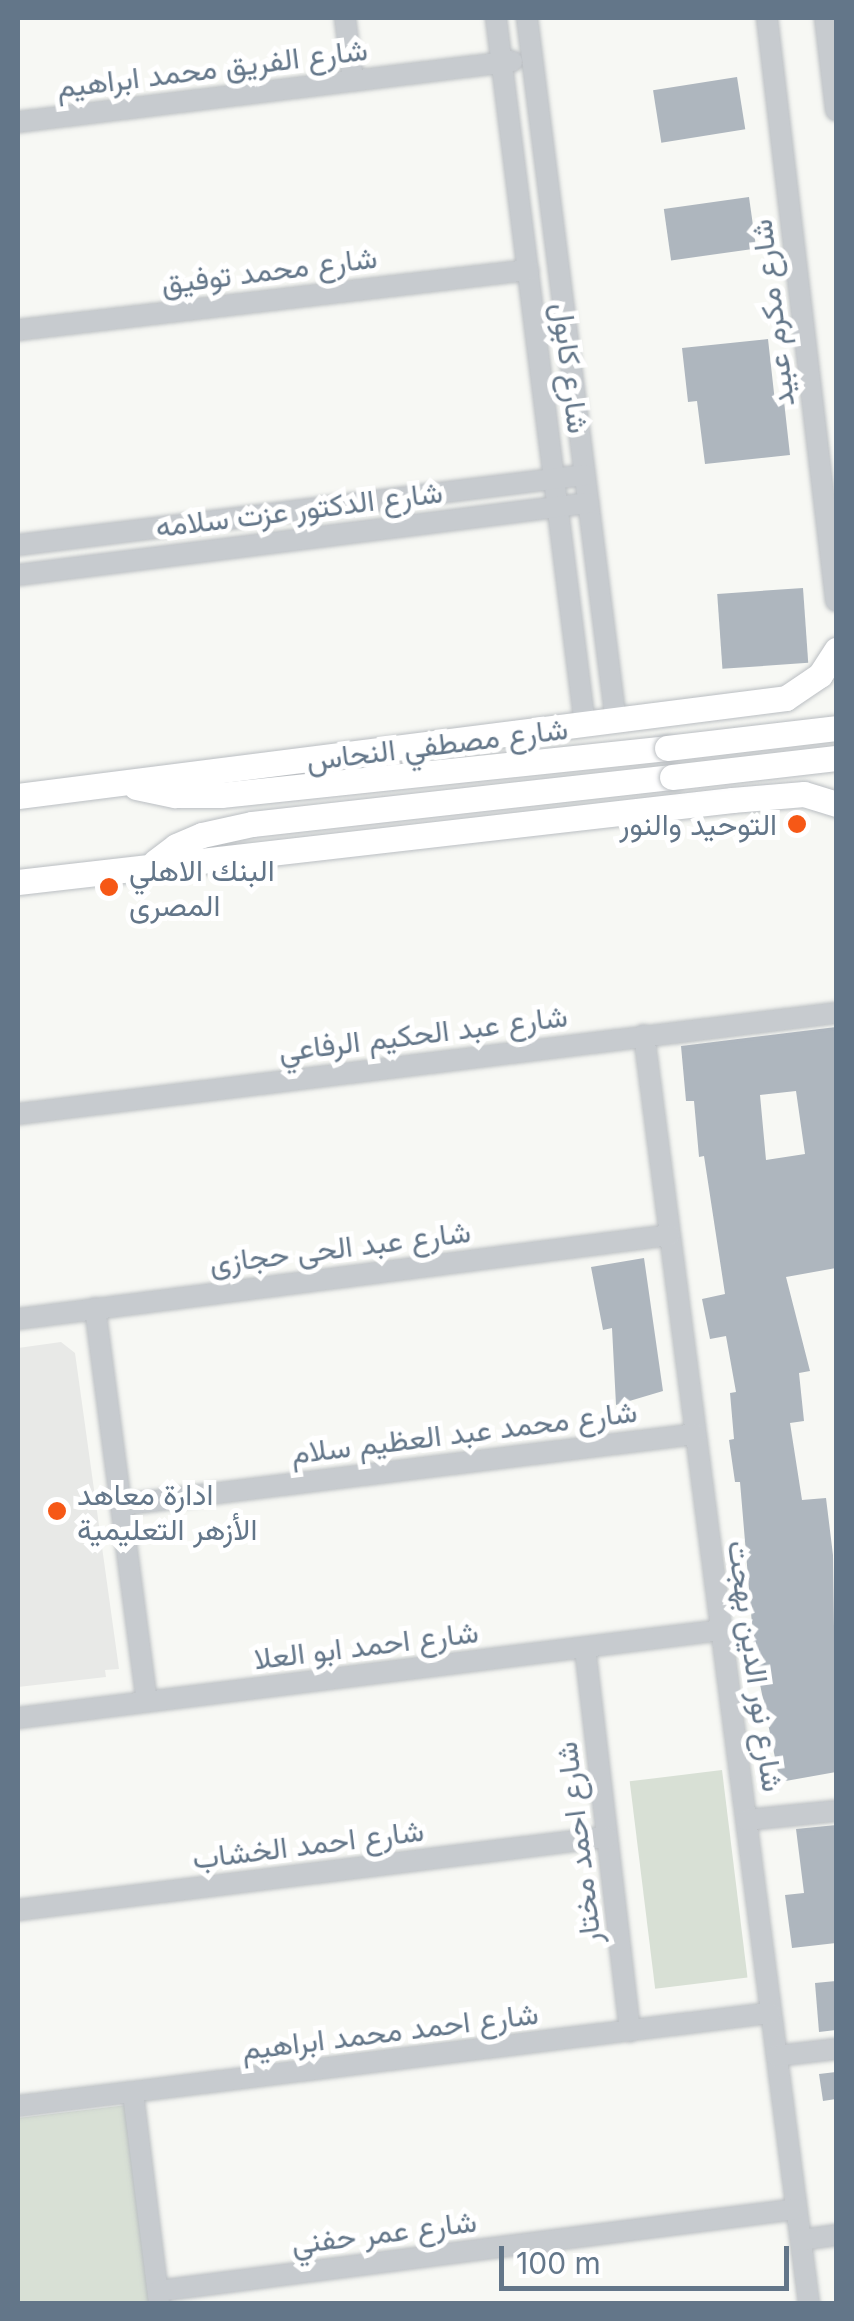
<!DOCTYPE html>
<meta charset="utf-8">
<style>
body{margin:0}
#map{position:relative;width:854px;height:2321px;overflow:hidden;background:#f7f8f4;font-family:Inter,Vazirmatn,sans-serif}
div>[style]{position:absolute}
[style*='--x']{left:calc(var(--x)*1px);top:calc(var(--y)*1px);width:calc(var(--w)*1px);rotate:calc(var(--a)*1deg)}
.built>*{inset:0;background:#e8e9e7}
.green>*{inset:0;background:#d8e0d5;transform-origin:0 0}
.building>*{inset:0;background:#aeb6be;transform-origin:0 0}
.roads{filter:drop-shadow(0 0 2px #babec2) drop-shadow(0 0 2px #babec2)}
.minor>*{height:20px;margin:-10px;padding:0 10px;transform-origin:10px;border-radius:10px;background:#c7cbcf}
.major>*{height:25px;margin:-12.5px;padding:0 12.5px;transform-origin:12.5px;border-radius:12.5px;background:#fff}
.bridges{filter:drop-shadow(0 0 2px #babec2) drop-shadow(0 0 2px #babec2)}
.major-bridge>*{height:25px;margin:-12.5px;padding:0 12.5px;transform-origin:12.5px;border-radius:12.5px;background:#fff}
.dots>*{width:28px;height:28px;translate:-50% -50%;box-sizing:border-box;border:5px solid #fff;border-radius:50%}
span{translate:-50% -50%;white-space:nowrap;text-align:center;line-height:1.15;-webkit-text-stroke:10px #fff;paint-order:stroke}
.street-label{font-size:30px;color:#637689}
.poi-label{font-size:30px;color:#637689}
.right{translate:-100% -50%;text-align:right}
.left{translate:0 -50%;text-align:left}
.frame{position:absolute;inset:0;border:20px solid #637689;pointer-events:none}
.scale{position:absolute;left:499px;top:2246px;width:290px;height:45px;box-sizing:border-box;border:5px solid #637689;border-top:0;padding-left:12px;font-size:30px;line-height:35px;white-space:nowrap;color:#637689;-webkit-text-stroke:8px #fff;paint-order:stroke}
</style>
<div id="map">
<div class="built">
<div style="clip-path:polygon(61px 1342px,75px 1353px,119px 1669px,105px 1670px,106px 1677px,18px 1687px,18px 1348px)"></div>
</div>
<div class="green">
<div style="left:722px;top:1770px;width:209px;height:93px;rotate:83deg"></div>
<div style="clip-path:polygon(127px 2105px,151px 2303px,18px 2303px,18px 2118px)"></div>
</div>
<div class="building">
<div style="left:737px;top:77px;width:53px;height:85px;rotate:81deg"></div>
<div style="left:749px;top:197px;width:52px;height:86px;rotate:82deg"></div>
<div style="clip-path:polygon(768px 339px,775px 402px,784px 401px,790px 455px,705px 464px,697px 401px,688px 402px,682px 348px)"></div>
<div style="left:803px;top:588px;width:75px;height:86px;rotate:86deg"></div>
<div style="clip-path:polygon(evenodd,836px 1027px,836px 1268px,786px 1277px,810px 1371px,799px 1373px,804px 1421px,790px 1423px,802px 1500px,826px 1498px,833px 1555px,836px 1772px,780px 1782px,755px 1660px,740px 1482px,735px 1482px,729px 1440px,734px 1439px,730px 1393px,736px 1392px,726px 1336px,710px 1339px,702px 1299px,725px 1294px,704px 1156px,699px 1157px,694px 1101px,686px 1101px,681px 1046px,836px 1027px,796px 1091px,805px 1154px,766px 1160px,760px 1095px,796px 1091px)"></div>
<div style="clip-path:polygon(644px 1258px,663px 1391px,616px 1405px,612px 1328px,603px 1330px,591px 1267px)"></div>
<div style="clip-path:polygon(836px 1825px,836px 1943px,792px 1948px,785px 1895px,804px 1893px,796px 1829px)"></div>
<div style="clip-path:polygon(836px 1981px,836px 2030px,819px 2032px,815px 1983px)"></div>
<div style="clip-path:polygon(836px 2072px,836px 2099px,823px 2101px,819px 2074px)"></div>
</div>
<div class="roads">
<div class="minor">
<div style="--x:345;--y:18;--w:63;--a:82.6"></div>
<div style="--x:496;--y:18;--w:713;--a:82.83"></div>
<div style="--x:527;--y:18;--w:710;--a:82.79"></div>
<div style="--x:767;--y:18;--w:587;--a:83.25"></div>
<div style="--x:825;--y:18;--w:93;--a:83.2"></div>
<div style="--x:18;--y:122;--w:498;--a:-7"></div>
<div style="--x:18;--y:330;--w:514;--a:-6.71"></div>
<div style="--x:18;--y:545;--w:571;--a:-7.04"></div>
<div style="--x:18;--y:575;--w:575;--a:-7.2"></div>
<div style="--x:644;--y:1035;--w:1280;--a:82.59"></div>
<div style="--x:18;--y:1114;--w:824;--a:-7.04"></div>
<div style="--x:95;--y:1308;--w:397;--a:82.5"></div>
<div style="--x:18;--y:1319;--w:657;--a:-7.34"></div>
<div style="--x:121;--y:1505;--w:579;--a:-7.04"></div>
<div style="--x:585;--y:1648;--w:386;--a:83.3"></div>
<div style="--x:18;--y:1718;--w:709;--a:-7.13"></div>
<div style="--x:747;--y:1820;--w:89;--a:-5.8"></div>
<div style="--x:18;--y:1910;--w:593;--a:-7.08"></div>
<div style="--x:777;--y:2056;--w:59;--a:-6.8"></div>
<div style="--x:133;--y:2094;--w:210;--a:82.9"></div>
<div style="--x:18;--y:2106;--w:758;--a:-7.05"></div>
<div style="--x:801;--y:2240;--w:35;--a:-8"></div>
<div style="--x:158;--y:2291;--w:643;--a:-7.32"></div>
</div>
<div class="major">
<div style="--x:136;--y:787;--w:40;--a:12"></div>
<div style="--x:175;--y:795;--w:46;--a:0"></div>
<div style="--x:221;--y:795;--w:448;--a:-6"></div>
<div style="--x:18;--y:796;--w:774;--a:-7.27"></div>
<div style="--x:786;--y:698;--w:41;--a:-34.1"></div>
<div style="--x:820;--y:675;--w:30;--a:-57"></div>
<div style="--x:155;--y:862;--w:26;--a:-37"></div>
<div style="--x:176;--y:846;--w:28;--a:-23"></div>
<div style="--x:202;--y:835;--w:51;--a:-12.4"></div>
<div style="--x:252;--y:824;--w:423;--a:-6.4"></div>
<div style="--x:18;--y:882;--w:719;--a:-6.55"></div>
<div style="--x:732;--y:800;--w:72;--a:-4.8"></div>
<div style="--x:804;--y:794;--w:34;--a:17"></div>
</div>
</div>
<div class="bridges">
<div class="major-bridge">
<div style="--x:667;--y:748;--w:170;--a:-6.7"></div>
<div style="--x:672;--y:777;--w:165;--a:-6.6"></div>
</div>
</div>
<div class="dots">
<div style="left:797px;top:824px;background:#f65816"></div>
<div style="left:109px;top:887px;background:#f65816"></div>
<div style="left:57px;top:1511px;background:#f65816"></div>
</div>
<div class="street-label">
<span style="left:212px;top:68px;rotate:-7deg">شارع الفريق محمد ابراهيم</span>
<span style="left:269px;top:270px;rotate:-7deg">شارع محمد توفيق</span>
<span style="left:772px;top:313px;rotate:-97deg">شارع مكرم عبيد</span>
<span style="left:571px;top:368px;rotate:83deg">شارع كابول</span>
<span style="left:299px;top:509px;rotate:-7deg">شارع الدكتور عزت سلامه</span>
<span style="left:437px;top:744px;rotate:-7deg">شارع مصطفي النحاس</span>
<span style="left:423px;top:1033px;rotate:-7deg">شارع عبد الحكيم الرفاعي</span>
<span style="left:340px;top:1247px;rotate:-7deg">شارع عبد الحى حجازى</span>
<span style="left:464px;top:1432px;rotate:-7deg">شارع محمد عبد العظيم سلام</span>
<span style="left:366px;top:1645px;rotate:-7deg">شارع احمد ابو العلا</span>
<span style="left:756px;top:1666px;rotate:82deg">شارع نور الدين بهجت</span>
<span style="left:578px;top:1843px;rotate:-97deg">شارع احمد مختار</span>
<span style="left:308px;top:1844px;rotate:-7deg">شارع احمد الخشاب</span>
<span style="left:390px;top:2031px;rotate:-7deg">شارع احمد محمد ابراهيم</span>
<span style="left:384px;top:2232px;rotate:-7deg">شارع عمر حفني</span>
</div>
<div class="poi-label">
<span class="right" style="left:777px;top:824px">التوحيد والنور</span>
<span class="left" style="left:129px;top:887px">البنك الاهلي<br>المصرى</span>
<span class="left" style="left:77px;top:1511px">ادارة معاهد<br>الأزهر التعليمية</span>
</div>
<div class="frame"></div>
<div class="scale">100 m</div>
</div>
